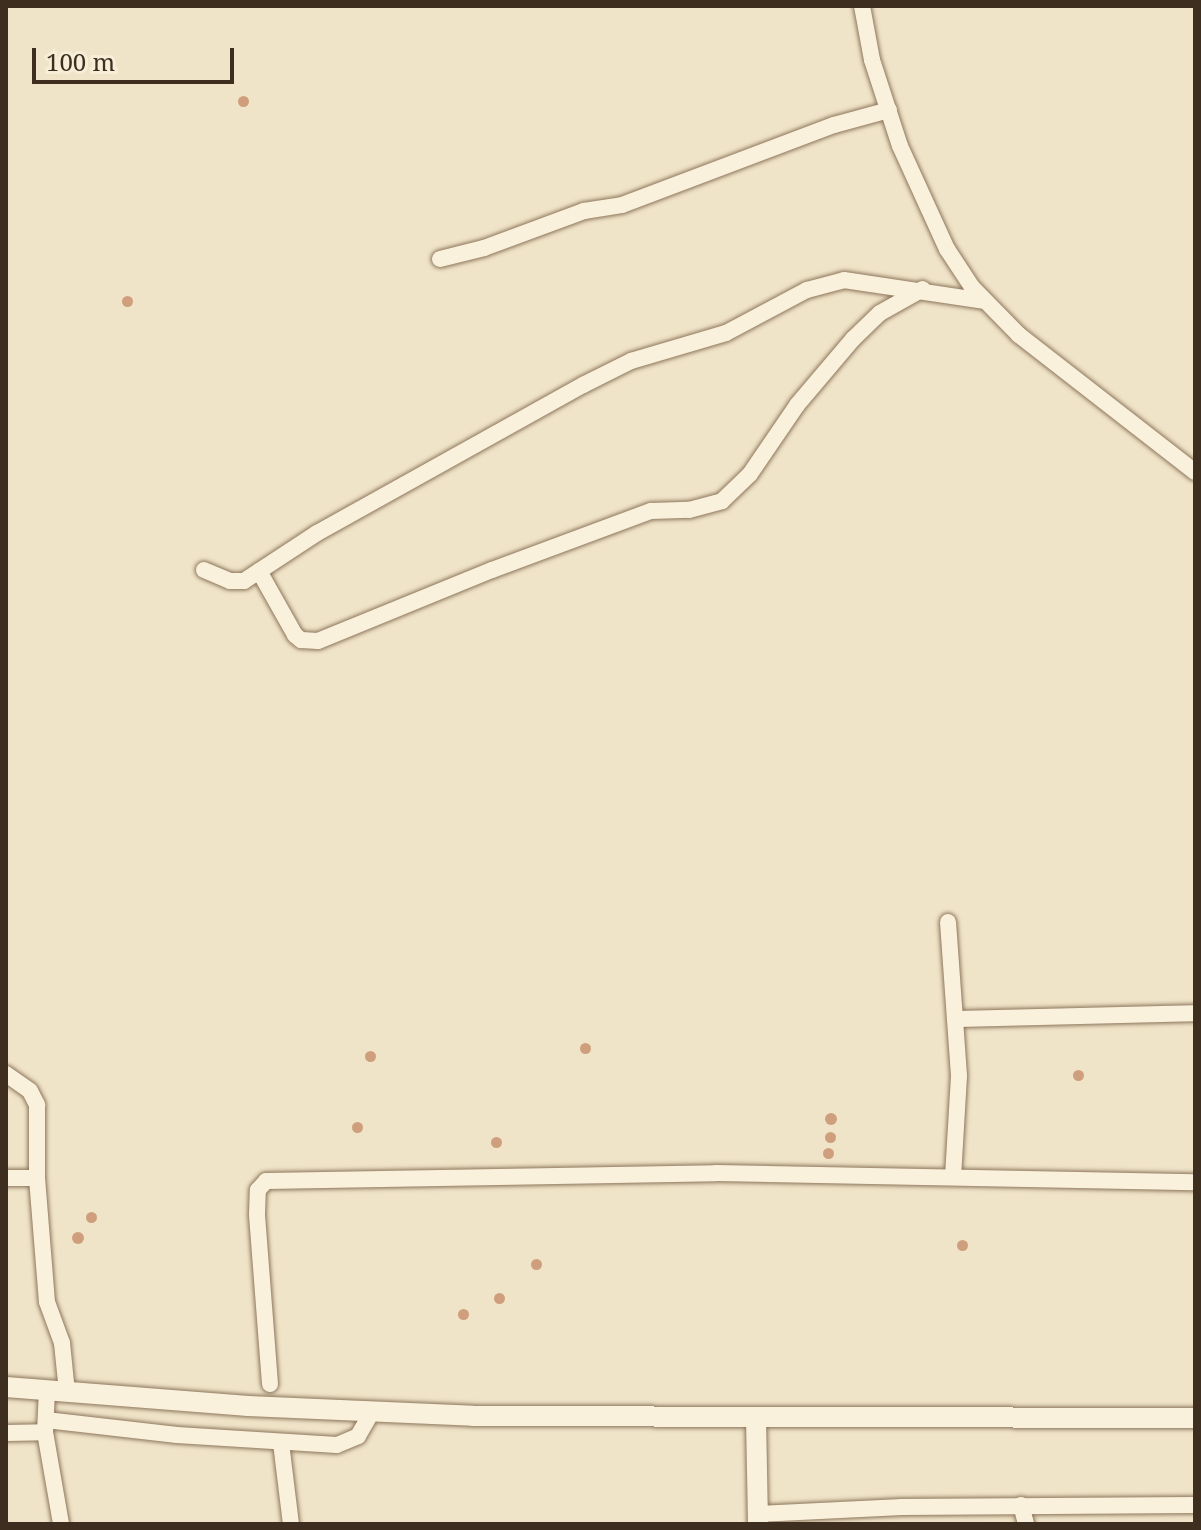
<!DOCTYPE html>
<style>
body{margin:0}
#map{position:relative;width:1201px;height:1530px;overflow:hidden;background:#f0e4c8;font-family:"Noto Serif",serif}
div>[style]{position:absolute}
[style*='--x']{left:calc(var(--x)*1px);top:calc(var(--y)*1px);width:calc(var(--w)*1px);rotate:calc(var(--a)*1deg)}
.shadow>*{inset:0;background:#0003}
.building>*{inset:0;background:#cf9f7d}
.round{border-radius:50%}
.roads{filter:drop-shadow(0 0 2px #8d765c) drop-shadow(0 0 2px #8d765c)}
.minor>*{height:16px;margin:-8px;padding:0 8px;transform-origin:8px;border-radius:8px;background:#faf1dc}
.tertiary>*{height:20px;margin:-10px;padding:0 10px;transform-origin:10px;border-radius:10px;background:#faf1dc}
span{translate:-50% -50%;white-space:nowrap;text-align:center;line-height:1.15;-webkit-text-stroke:6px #f7eed8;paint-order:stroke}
.frame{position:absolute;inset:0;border:8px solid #3d2e20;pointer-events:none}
.scale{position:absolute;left:32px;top:48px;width:202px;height:36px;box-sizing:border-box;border:4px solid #3d2e20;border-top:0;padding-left:10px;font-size:24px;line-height:28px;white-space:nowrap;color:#3d2e20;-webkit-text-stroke:6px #f7eed8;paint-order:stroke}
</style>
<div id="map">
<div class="shadow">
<div style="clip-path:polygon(241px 99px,248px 100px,247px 105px,241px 104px)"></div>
<div style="clip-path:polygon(125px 298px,130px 298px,131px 304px,125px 304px)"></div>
<div style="clip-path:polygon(583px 1046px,589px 1047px,588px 1052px,583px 1051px)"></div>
<div style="clip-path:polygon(368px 1054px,374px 1054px,375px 1059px,368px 1059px)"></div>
<div style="clip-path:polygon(1076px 1072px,1081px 1072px,1082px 1078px,1076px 1078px)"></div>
<div style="clip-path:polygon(829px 1117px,835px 1118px,834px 1123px,829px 1122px)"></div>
<div style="clip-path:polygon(355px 1125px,362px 1126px,362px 1130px,355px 1130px)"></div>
<div style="clip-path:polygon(828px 1135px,835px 1136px,834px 1141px,827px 1139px)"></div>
<div style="clip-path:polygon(494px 1139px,500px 1140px,501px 1145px,494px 1145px)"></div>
<div style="clip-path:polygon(826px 1151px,833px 1152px,831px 1157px,826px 1156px)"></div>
<div style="clip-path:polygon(89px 1215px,95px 1215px,95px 1221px,89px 1220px)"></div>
<div style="clip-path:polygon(82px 1236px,83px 1241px,76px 1241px,75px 1237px)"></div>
<div style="clip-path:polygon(960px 1243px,967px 1244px,967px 1248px,960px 1248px)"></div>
<div style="clip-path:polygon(534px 1262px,541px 1263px,540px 1267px,534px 1267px)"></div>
<div style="clip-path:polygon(503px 1296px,503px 1301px,497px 1301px,496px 1297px)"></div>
<div style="clip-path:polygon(461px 1312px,468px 1313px,468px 1318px,461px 1317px)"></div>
</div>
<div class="building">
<div class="round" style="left:237.5px;top:95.5px;width:11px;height:11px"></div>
<div class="round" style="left:121.5px;top:295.5px;width:11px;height:11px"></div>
<div class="round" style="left:579.5px;top:1042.5px;width:11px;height:11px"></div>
<div class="round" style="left:364.5px;top:1050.5px;width:11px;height:11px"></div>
<div class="round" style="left:1072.5px;top:1069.5px;width:11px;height:11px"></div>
<div class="round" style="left:825px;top:1113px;width:12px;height:12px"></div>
<div class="round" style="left:351.5px;top:1121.5px;width:11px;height:11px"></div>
<div class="round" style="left:824.5px;top:1131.5px;width:11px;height:11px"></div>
<div class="round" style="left:490.5px;top:1136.5px;width:11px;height:11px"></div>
<div class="round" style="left:822.5px;top:1147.5px;width:11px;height:11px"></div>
<div class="round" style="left:85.5px;top:1211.5px;width:11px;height:11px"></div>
<div class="round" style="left:72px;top:1232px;width:12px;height:12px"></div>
<div class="round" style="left:956.5px;top:1239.5px;width:11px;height:11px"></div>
<div class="round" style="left:530.5px;top:1258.5px;width:11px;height:11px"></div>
<div class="round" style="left:493.5px;top:1292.5px;width:11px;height:11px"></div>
<div class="round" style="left:457.5px;top:1308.5px;width:11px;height:11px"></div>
</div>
<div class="roads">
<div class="minor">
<div style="--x:862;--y:6;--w:55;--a:79.5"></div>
<div style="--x:872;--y:60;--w:90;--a:72"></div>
<div style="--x:900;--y:146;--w:113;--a:65.5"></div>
<div style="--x:947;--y:249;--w:45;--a:56.7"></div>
<div style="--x:972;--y:287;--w:67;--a:45.6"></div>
<div style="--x:1019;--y:335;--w:223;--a:37.9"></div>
<div style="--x:440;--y:259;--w:45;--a:-14"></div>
<div style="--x:484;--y:248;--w:107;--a:-20.3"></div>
<div style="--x:584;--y:211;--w:38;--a:-9"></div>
<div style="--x:622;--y:205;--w:227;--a:-20.7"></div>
<div style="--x:834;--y:125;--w:57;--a:-15.3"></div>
<div style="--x:204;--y:570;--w:28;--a:23"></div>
<div style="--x:230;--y:581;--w:14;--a:0"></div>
<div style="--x:244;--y:581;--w:87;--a:-33.3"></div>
<div style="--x:317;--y:533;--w:304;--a:-29.1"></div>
<div style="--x:583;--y:385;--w:54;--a:-26.6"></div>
<div style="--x:631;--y:361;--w:99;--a:-16.4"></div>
<div style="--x:726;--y:333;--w:92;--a:-28"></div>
<div style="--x:807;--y:290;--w:38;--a:-15"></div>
<div style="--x:844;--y:280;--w:143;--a:8.5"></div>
<div style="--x:259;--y:571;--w:73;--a:60.6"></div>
<div style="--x:295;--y:635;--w:8;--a:40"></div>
<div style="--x:301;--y:640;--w:17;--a:3"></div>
<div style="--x:318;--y:641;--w:188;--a:-22.2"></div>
<div style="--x:492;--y:570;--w:170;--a:-20.4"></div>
<div style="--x:651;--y:511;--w:38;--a:-2"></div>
<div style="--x:689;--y:510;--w:34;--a:-15"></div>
<div style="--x:722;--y:501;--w:39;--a:-44"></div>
<div style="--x:750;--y:474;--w:83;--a:-55.7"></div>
<div style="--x:797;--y:405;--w:87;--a:-49.7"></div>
<div style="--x:853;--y:339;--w:37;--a:-44"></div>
<div style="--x:880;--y:313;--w:49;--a:-29.2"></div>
<div style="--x:948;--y:922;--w:154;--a:85.9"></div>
<div style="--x:959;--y:1076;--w:100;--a:93.4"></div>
<div style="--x:955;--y:1019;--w:240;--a:-1.4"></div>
<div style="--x:6;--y:1074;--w:29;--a:35"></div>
<div style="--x:30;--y:1091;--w:16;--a:63"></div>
<div style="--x:37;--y:1105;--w:73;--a:90"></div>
<div style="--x:37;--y:1178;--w:124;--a:85.4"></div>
<div style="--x:47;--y:1302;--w:44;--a:69.9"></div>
<div style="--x:62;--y:1343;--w:49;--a:84.2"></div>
<div style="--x:6;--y:1178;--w:31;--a:0"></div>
<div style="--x:270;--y:1384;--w:170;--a:-94.4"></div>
<div style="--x:257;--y:1214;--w:24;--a:-88"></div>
<div style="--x:258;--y:1190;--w:12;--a:-48"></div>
<div style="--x:266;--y:1181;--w:450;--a:-1"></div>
<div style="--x:716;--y:1173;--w:479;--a:1.1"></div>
<div style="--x:47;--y:1390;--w:42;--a:92.7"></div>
<div style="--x:45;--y:1432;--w:93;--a:80.1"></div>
<div style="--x:46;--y:1420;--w:132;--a:6.5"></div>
<div style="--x:177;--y:1435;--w:160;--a:3.6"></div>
<div style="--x:337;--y:1445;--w:23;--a:-23"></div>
<div style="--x:358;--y:1436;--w:28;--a:-60"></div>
<div style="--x:6;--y:1433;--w:39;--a:-1"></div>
<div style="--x:281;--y:1443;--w:82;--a:83"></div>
<div style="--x:1021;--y:1505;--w:20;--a:75"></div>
<div style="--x:758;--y:1514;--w:144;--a:-2.8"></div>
<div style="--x:902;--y:1507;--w:293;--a:-0.4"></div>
</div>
<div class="tertiary">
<div style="--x:6;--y:1387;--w:243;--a:4.5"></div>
<div style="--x:248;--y:1406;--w:225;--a:2.5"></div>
<div style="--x:473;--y:1416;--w:722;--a:0.16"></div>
<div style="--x:756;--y:1418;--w:106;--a:88.9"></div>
</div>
</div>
<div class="frame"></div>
<div class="scale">100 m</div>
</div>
